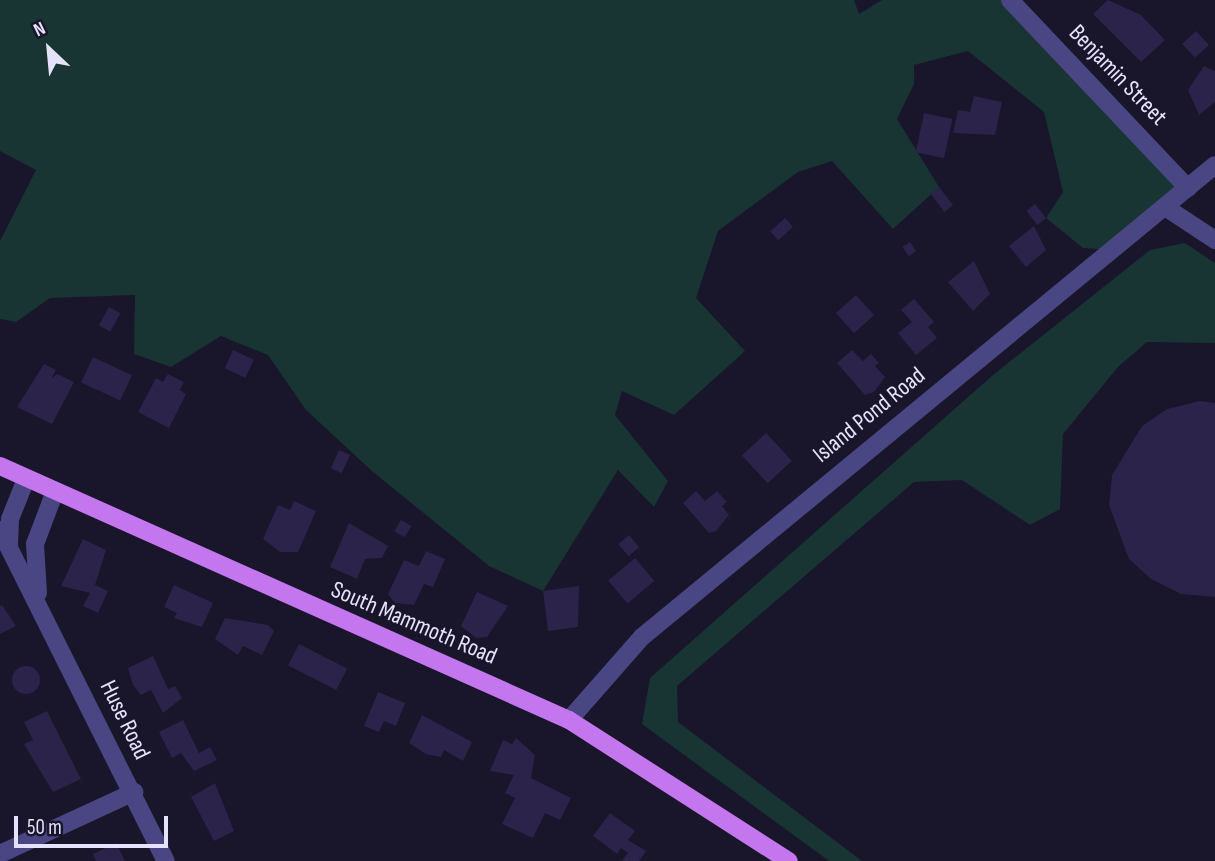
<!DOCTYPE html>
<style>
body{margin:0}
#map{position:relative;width:1215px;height:861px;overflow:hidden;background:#19152a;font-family:"Sofia Sans Condensed",sans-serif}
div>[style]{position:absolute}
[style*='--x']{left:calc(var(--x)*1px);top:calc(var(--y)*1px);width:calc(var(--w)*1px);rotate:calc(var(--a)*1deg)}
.green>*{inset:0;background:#183433}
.building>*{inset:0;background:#2b2349;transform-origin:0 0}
.round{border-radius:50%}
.minor>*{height:18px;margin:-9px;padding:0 9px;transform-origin:9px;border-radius:9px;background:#494683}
.major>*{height:18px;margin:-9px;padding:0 9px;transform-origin:9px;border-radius:9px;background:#c376ee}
span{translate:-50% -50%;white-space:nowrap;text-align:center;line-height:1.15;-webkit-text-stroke:5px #19152a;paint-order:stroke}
.street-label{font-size:24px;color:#e5e2fb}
.north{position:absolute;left:14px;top:14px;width:70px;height:70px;-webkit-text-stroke:5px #19152a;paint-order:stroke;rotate:334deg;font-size:19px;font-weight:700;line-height:28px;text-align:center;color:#e5e2fb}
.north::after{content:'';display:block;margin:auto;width:24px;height:32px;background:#e5e2fb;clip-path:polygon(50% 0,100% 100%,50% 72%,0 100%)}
.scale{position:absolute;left:14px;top:816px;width:154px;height:32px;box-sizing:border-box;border:4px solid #e5e2fb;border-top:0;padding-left:9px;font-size:21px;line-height:24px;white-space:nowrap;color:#e5e2fb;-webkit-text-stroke:5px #19152a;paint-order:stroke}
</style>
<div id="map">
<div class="green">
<div style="clip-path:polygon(0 0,854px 0,859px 14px,882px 0,1010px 0,1188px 188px,1112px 250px,1083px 248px,1046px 218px,1063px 192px,1044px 112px,968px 51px,914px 65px,914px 84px,897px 119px,939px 187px,893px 229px,832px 161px,798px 172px,718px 231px,696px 298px,745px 351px,674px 415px,622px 391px,615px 415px,668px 481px,654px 507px,618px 470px,543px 591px,489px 566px,373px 472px,306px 410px,268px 355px,221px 336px,171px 367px,134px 354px,135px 295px,50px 298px,16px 322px,0 319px,0 241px,36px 170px,0 151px)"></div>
<div style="clip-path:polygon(1185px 243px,1215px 263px,1215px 343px,1147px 342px,1118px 367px,1063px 434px,1060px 509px,1030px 525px,962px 480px,914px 482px,677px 686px,678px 722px,862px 861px,829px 861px,642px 724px,650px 678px,993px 375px,1150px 250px)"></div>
</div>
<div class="building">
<div style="clip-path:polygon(1108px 0,1141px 15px,1165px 40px,1141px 62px,1093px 14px)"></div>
<div style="left:1196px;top:31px;width:19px;height:19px;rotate:47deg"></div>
<div style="clip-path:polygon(1204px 66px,1215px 71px,1215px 102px,1199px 115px,1188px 90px)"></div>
<div style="clip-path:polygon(974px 96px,1002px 102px,995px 135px,953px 133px,958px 110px,970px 112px)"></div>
<div style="left:924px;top:113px;width:29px;height:40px;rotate:12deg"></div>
<div style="left:939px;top:187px;width:23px;height:11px;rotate:52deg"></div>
<div style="left:1035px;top:204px;width:18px;height:11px;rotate:52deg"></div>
<div style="left:785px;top:218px;width:12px;height:20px;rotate:48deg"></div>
<div style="clip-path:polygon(1034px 226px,1046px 250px,1026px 267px,1009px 246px)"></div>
<div style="left:910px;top:242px;width:11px;height:9px;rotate:56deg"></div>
<div style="clip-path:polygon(974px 261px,990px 294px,973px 311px,948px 282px)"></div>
<div style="left:856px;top:295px;width:27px;height:27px;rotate:48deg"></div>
<div style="clip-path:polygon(914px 299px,934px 322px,928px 327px,937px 338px,916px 355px,898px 333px,912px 322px,901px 310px)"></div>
<div style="left:109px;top:307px;width:13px;height:21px;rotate:29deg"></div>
<div style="left:233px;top:350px;width:23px;height:20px;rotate:25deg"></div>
<div style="clip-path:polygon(852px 350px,863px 361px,871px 354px,879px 363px,875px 366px,885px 377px,874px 392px,865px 395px,837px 363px)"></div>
<div style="left:93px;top:357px;width:43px;height:28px;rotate:25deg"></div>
<div style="clip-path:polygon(44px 364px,56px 370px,51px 379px,57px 374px,74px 382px,52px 424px,17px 407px)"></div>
<div style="clip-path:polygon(168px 374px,184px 382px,180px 390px,186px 394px,169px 428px,138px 412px,156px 378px,163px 382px)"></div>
<div style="clip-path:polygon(1200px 401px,1215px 403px,1215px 597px,1181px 594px,1151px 579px,1129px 559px,1109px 505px,1112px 475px,1142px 426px,1167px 409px)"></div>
<div style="left:766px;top:433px;width:38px;height:33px;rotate:47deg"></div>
<div style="left:339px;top:450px;width:12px;height:20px;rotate:24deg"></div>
<div style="clip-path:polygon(696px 491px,705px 501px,717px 491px,727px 502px,722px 506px,729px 515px,716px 531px,709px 533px,683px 503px)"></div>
<div style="clip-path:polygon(294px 501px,316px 511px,298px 552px,280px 552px,263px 539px,278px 505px,290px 510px)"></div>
<div style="left:401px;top:520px;width:12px;height:13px;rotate:31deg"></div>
<div style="clip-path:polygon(349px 523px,388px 546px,382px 558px,365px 559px,357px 579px,330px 567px)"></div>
<div style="left:629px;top:535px;width:16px;height:14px;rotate:50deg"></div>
<div style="clip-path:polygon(83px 539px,106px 550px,95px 585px,108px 591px,98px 613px,83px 606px,90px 593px,61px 586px)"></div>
<div style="clip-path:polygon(426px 551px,445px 559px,433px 587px,424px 584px,414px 605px,395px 603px,388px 594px,404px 560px,419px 566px)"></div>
<div style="left:635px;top:558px;width:30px;height:35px;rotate:50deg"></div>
<div style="clip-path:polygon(174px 585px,213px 603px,202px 627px,174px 618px,177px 613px,164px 607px)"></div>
<div style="clip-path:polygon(579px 586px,578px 627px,548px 631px,543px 591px)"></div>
<div style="clip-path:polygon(477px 592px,508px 606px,487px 637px,476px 638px,461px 626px)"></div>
<div style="clip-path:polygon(2px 605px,16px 626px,0 634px,0 606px)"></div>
<div style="clip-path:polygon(225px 618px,268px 625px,274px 631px,262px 655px,243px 646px,238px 655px,215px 639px)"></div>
<div style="left:299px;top:644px;width:54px;height:24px;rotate:27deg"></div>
<div style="clip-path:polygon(153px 656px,168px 689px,175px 686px,182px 698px,163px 713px,151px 690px,141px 695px,133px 685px,128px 668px)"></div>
<div class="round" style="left:12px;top:666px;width:28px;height:28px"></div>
<div style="clip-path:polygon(378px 692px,405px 703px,396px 726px,384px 721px,379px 732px,364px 726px)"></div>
<div style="clip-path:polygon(47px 711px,81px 779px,53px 792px,24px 744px,33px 740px,24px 722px)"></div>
<div style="clip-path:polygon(422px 715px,472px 742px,463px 761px,444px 750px,441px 757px,426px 754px,409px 743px)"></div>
<div style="clip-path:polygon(183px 720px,199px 753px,210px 747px,217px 760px,194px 771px,181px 753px,172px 758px,159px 732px)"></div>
<div style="clip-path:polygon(516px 738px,535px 755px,531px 778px,571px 798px,560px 820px,545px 813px,533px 838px,502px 824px,515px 798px,505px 793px,514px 775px,490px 771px,503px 740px,512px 744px)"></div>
<div style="clip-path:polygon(215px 783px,234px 831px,214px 841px,191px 797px)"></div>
<div style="clip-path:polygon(610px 813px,635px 831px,628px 840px,646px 851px,639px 861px,622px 861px,628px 853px,621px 848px,617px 854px,593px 836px)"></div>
<div style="clip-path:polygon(116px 843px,125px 861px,96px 861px,93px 854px)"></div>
</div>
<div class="minor">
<div style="--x:1010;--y:0;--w:259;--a:46.6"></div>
<div style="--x:1165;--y:207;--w:60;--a:33.4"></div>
<div style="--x:0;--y:530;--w:370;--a:63.4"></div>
<div style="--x:9;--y:546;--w:27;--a:-88"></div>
<div style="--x:10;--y:519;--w:43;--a:-68.2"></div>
<div style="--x:38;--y:593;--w:49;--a:-93.5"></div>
<div style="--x:35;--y:544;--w:57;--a:-69.3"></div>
<div style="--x:569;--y:720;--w:111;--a:-48.7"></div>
<div style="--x:642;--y:637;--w:742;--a:-39.48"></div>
<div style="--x:0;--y:854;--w:148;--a:-24.8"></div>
</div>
<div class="major">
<div style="--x:0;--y:466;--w:623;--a:24.06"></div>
<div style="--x:569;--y:720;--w:261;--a:32.7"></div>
</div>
<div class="street-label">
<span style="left:1118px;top:75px;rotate:46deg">Benjamin Street</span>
<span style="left:869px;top:415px;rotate:-39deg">Island Pond Road</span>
<span style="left:414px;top:623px;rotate:23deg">South Mammoth Road</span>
<span style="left:125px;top:720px;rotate:64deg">Huse Road</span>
</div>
<div class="north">N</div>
<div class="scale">50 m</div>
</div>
